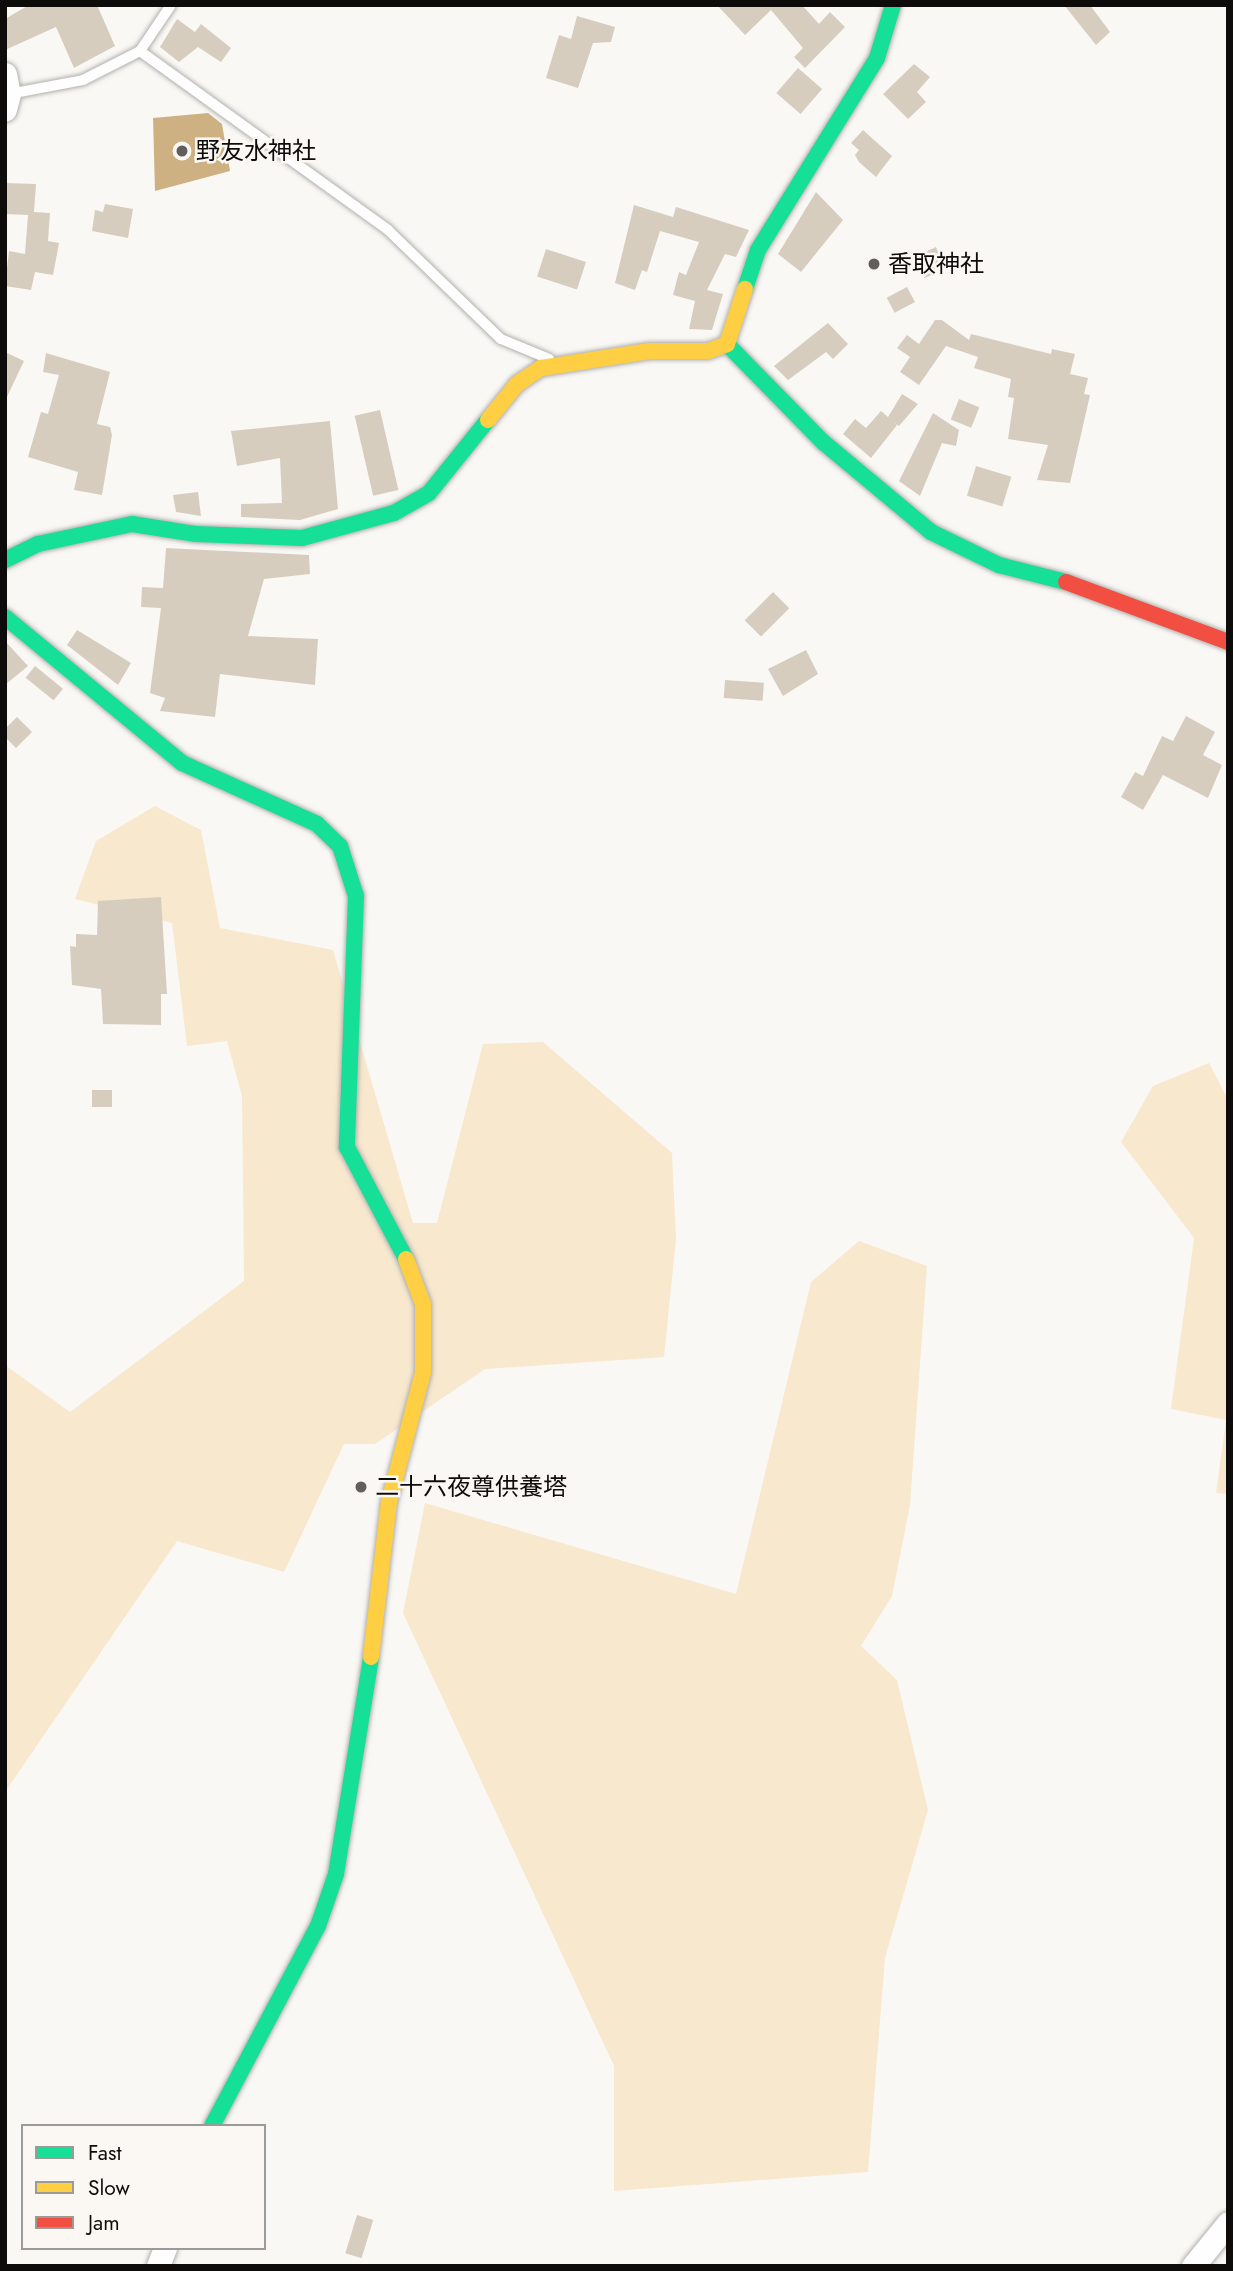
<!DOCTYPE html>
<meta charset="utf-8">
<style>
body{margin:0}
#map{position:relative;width:1233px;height:2271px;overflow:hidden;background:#faf8f5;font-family:Jost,"Noto Sans JP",sans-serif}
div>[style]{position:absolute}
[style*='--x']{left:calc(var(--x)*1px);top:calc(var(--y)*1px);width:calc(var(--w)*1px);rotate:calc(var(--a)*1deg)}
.green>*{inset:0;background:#f8e8ce}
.water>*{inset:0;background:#ceb182}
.building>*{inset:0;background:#d6cdbf;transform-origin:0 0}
.roads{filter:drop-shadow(0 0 2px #b1b0ae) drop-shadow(0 0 2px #b1b0ae)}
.lane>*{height:10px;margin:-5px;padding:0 5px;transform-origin:5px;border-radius:5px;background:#fefefe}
.street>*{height:23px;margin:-11.5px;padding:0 11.5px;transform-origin:11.5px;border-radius:11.5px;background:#fefefe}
.fast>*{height:16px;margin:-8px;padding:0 8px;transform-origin:8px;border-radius:8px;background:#16e098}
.slow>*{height:16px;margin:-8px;padding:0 8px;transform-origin:8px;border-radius:8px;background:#ffcf43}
.jam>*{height:16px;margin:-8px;padding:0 8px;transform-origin:8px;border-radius:8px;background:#f24e42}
.dots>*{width:19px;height:19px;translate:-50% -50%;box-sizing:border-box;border:4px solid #fbf8f4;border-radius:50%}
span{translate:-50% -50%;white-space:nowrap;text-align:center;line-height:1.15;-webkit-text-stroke:5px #fbf8f4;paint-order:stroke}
.poi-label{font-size:24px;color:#0d0c0b}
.left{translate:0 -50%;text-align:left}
.frame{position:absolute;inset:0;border:7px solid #0d0c0b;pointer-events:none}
.legend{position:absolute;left:21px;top:2124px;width:245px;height:126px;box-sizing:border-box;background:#fbf8f4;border:2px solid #9c9a97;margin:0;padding:9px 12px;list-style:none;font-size:21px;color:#0d0c0b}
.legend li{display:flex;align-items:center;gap:14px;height:35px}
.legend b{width:35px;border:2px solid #9c9a97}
</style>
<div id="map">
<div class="green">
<div style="clip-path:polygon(155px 806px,201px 830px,220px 928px,333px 950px,413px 1223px,437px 1223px,483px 1044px,543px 1042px,672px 1153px,676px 1239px,664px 1357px,485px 1369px,375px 1444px,344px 1444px,284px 1572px,177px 1541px,5px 1792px,5px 1365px,70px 1412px,244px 1281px,242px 1096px,227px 1041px,187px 1046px,172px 923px,75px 899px,96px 841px)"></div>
<div style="clip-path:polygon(1209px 1063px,1228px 1100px,1228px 1494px,1216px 1493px,1226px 1420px,1171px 1409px,1194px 1238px,1121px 1142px,1153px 1086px)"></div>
<div style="clip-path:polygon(859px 1241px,927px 1266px,910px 1505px,892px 1596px,861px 1646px,897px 1680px,928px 1810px,885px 1958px,868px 2172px,614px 2191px,614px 2066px,403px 1613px,425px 1503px,736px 1594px,811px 1282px)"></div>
</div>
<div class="water">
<div style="clip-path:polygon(208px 113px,222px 124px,230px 171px,155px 191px,153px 118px)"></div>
</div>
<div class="building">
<div style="clip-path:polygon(29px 5px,97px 5px,115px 46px,74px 68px,56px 27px,5px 50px,5px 19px)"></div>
<div style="clip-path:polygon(717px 5px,802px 5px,819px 24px,830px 12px,845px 27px,805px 68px,794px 57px,803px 48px,771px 10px,745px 35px)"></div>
<div style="clip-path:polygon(1064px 5px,1090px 5px,1110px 32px,1096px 45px)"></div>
<div style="clip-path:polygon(577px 16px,615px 27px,611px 42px,593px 43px,578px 88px,546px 78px,559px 35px,571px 39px)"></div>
<div style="clip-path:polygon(177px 19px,195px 32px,201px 24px,231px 48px,221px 62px,198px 47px,179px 62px,160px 47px)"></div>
<div style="clip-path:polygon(914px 64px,930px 77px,917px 92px,926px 102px,908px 119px,883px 94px)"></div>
<div style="left:798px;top:68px;width:32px;height:33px;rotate:41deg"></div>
<div style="clip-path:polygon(863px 130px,892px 156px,876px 177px,859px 162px,855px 155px,859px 150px,851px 143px)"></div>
<div style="clip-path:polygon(5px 183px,36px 184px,34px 212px,50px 213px,48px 241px,59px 243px,53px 275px,35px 272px,31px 290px,5px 286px,9px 251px,25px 254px,28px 215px,5px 214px)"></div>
<div style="clip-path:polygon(816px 192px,843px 220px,801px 272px,778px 254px)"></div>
<div style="clip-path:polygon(105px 204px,133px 209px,128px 238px,92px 231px,95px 210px,103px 212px)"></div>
<div style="clip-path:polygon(634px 205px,673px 217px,676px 207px,749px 230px,736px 257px,725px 254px,707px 290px,723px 294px,712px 330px,689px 329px,695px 301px,673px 295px,679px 272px,686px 275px,699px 242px,660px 231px,647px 272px,642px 270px,635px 290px,615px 283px)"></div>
<div style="clip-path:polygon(936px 247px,945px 270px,924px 278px,918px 255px)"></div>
<div style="left:546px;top:249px;width:42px;height:29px;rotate:18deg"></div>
<div style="left:907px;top:287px;width:17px;height:23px;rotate:62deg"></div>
<div style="clip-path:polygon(935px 320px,942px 320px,969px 340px,971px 334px,1051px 354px,1052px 349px,1075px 354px,1070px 374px,1088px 378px,1084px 394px,1090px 395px,1070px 483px,1037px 480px,1048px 445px,1008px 439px,1014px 398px,1008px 397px,1011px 379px,974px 368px,978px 357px,946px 346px,919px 385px,900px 372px,910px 357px,897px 348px,907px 335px,919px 344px)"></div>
<div style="clip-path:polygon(828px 323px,848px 344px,833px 359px,826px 352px,788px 380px,774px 366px)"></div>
<div style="clip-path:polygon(5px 352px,24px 361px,5px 401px)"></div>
<div style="clip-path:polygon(46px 353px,110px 372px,97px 424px,110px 427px,112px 435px,102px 495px,74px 490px,78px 472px,28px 457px,41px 412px,48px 414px,59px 375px,43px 372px)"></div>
<div style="clip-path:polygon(902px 394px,918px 404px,899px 426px,893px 422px,897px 425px,871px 458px,843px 434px,855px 419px,866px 428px,881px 411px,888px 417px)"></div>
<div style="left:959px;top:399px;width:22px;height:22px;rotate:22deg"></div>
<div style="left:380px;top:410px;width:82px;height:26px;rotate:77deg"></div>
<div style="clip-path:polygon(933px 413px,959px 430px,956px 446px,942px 443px,920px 496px,899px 481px)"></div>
<div style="clip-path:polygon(330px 421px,338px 509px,300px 520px,241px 517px,241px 504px,282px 503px,280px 458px,237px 466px,231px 431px)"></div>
<div style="left:976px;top:466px;width:37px;height:31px;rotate:17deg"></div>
<div style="clip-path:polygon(198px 492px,201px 516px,176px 512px,173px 495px)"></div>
<div style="clip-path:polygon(166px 548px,309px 555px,310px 574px,264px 579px,248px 636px,318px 639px,315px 685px,220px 674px,215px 717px,160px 711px,165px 698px,150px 693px,161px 608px,141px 607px,142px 587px,163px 588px)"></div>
<div style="left:773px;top:592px;width:23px;height:40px;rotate:45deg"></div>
<div style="clip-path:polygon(77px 630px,131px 663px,118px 685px,67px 645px)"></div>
<div style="clip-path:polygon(5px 641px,28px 666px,5px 685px)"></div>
<div style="clip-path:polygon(806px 650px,818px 674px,783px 696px,768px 669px)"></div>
<div style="left:35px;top:666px;width:36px;height:15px;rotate:39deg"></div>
<div style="left:725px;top:680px;width:39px;height:18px;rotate:4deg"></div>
<div style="clip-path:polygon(1186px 716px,1215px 732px,1203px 755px,1222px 765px,1208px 798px,1163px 775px,1143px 810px,1121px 797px,1135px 772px,1143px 776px,1162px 736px,1173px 741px)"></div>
<div style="clip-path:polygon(17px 717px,32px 732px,16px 748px,5px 737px,5px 729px)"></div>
<div style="clip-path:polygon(161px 897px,167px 994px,161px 994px,161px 1025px,103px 1024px,101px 989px,72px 985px,70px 946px,76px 947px,76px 934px,97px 935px,98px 901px)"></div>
<div style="left:112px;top:1090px;width:17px;height:20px;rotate:90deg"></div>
<div style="left:357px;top:2215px;width:17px;height:40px;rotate:17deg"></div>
</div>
<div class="roads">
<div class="lane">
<div style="--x:140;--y:51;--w:306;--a:35.8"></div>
<div style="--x:388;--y:230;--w:157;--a:44"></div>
<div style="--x:501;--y:339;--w:52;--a:22.6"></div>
<div style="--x:9;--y:94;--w:75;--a:-10.7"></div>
<div style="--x:83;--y:80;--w:64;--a:-27"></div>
<div style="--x:140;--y:51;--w:55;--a:-56"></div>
</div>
<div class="street">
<div style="--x:5;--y:74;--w:20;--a:79"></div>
<div style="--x:9;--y:94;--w:16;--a:105"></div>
<div style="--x:158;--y:2266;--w:19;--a:-69"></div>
<div style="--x:1193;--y:2266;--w:55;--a:-50.9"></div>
</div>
<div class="fast">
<div style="--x:745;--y:289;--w:41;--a:-71.6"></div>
<div style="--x:758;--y:250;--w:226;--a:-58.2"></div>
<div style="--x:877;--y:58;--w:55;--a:-73.2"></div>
<div style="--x:727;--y:344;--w:137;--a:45.6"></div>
<div style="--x:823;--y:442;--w:141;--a:39.8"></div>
<div style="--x:931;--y:532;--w:76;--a:25.9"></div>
<div style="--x:999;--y:565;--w:69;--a:14.2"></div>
<div style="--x:5;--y:560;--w:37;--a:-26"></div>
<div style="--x:38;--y:544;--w:96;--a:-12"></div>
<div style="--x:132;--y:524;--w:65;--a:8.9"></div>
<div style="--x:196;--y:534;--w:106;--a:2.2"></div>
<div style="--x:302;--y:538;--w:95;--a:-15.2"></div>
<div style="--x:394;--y:513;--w:40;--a:-29.7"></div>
<div style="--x:429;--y:493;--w:94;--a:-51.1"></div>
<div style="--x:5;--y:617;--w:229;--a:39.5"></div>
<div style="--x:182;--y:763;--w:148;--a:24.3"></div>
<div style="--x:317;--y:824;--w:32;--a:44"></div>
<div style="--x:340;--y:846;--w:52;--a:72.3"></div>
<div style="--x:356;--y:896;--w:251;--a:92.1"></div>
<div style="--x:347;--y:1147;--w:127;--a:62.2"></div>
<div style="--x:212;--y:2126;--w:226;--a:-62.1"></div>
<div style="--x:318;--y:1926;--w:55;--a:-70.9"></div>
<div style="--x:336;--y:1874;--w:220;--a:-80.8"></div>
</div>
<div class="slow">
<div style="--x:488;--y:420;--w:46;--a:-51.1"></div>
<div style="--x:517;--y:384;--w:29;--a:-34"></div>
<div style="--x:541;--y:368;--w:110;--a:-8.9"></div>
<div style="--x:650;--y:351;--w:58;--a:0"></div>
<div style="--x:708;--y:351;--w:20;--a:-20"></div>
<div style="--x:727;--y:344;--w:58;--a:-71.9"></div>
<div style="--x:371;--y:1657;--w:156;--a:-83.4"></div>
<div style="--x:389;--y:1502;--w:134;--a:-75.3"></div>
<div style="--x:423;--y:1372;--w:68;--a:-90"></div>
<div style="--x:423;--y:1304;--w:48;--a:-110.7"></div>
</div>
<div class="jam">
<div style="--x:1066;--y:582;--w:173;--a:20.3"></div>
</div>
</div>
<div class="dots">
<div style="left:182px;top:151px;background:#605f5d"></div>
<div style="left:874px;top:264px;background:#605f5d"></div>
<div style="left:361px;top:1487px;background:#605f5d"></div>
</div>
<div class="poi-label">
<span class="left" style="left:196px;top:151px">野友水神社</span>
<span class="left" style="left:888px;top:264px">香取神社</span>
<span class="left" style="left:375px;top:1487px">二十六夜尊供養塔</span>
</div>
<div class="frame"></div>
<ul class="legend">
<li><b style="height:9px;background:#16e098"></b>Fast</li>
<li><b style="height:9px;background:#ffcf43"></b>Slow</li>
<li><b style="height:9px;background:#f24e42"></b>Jam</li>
</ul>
</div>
